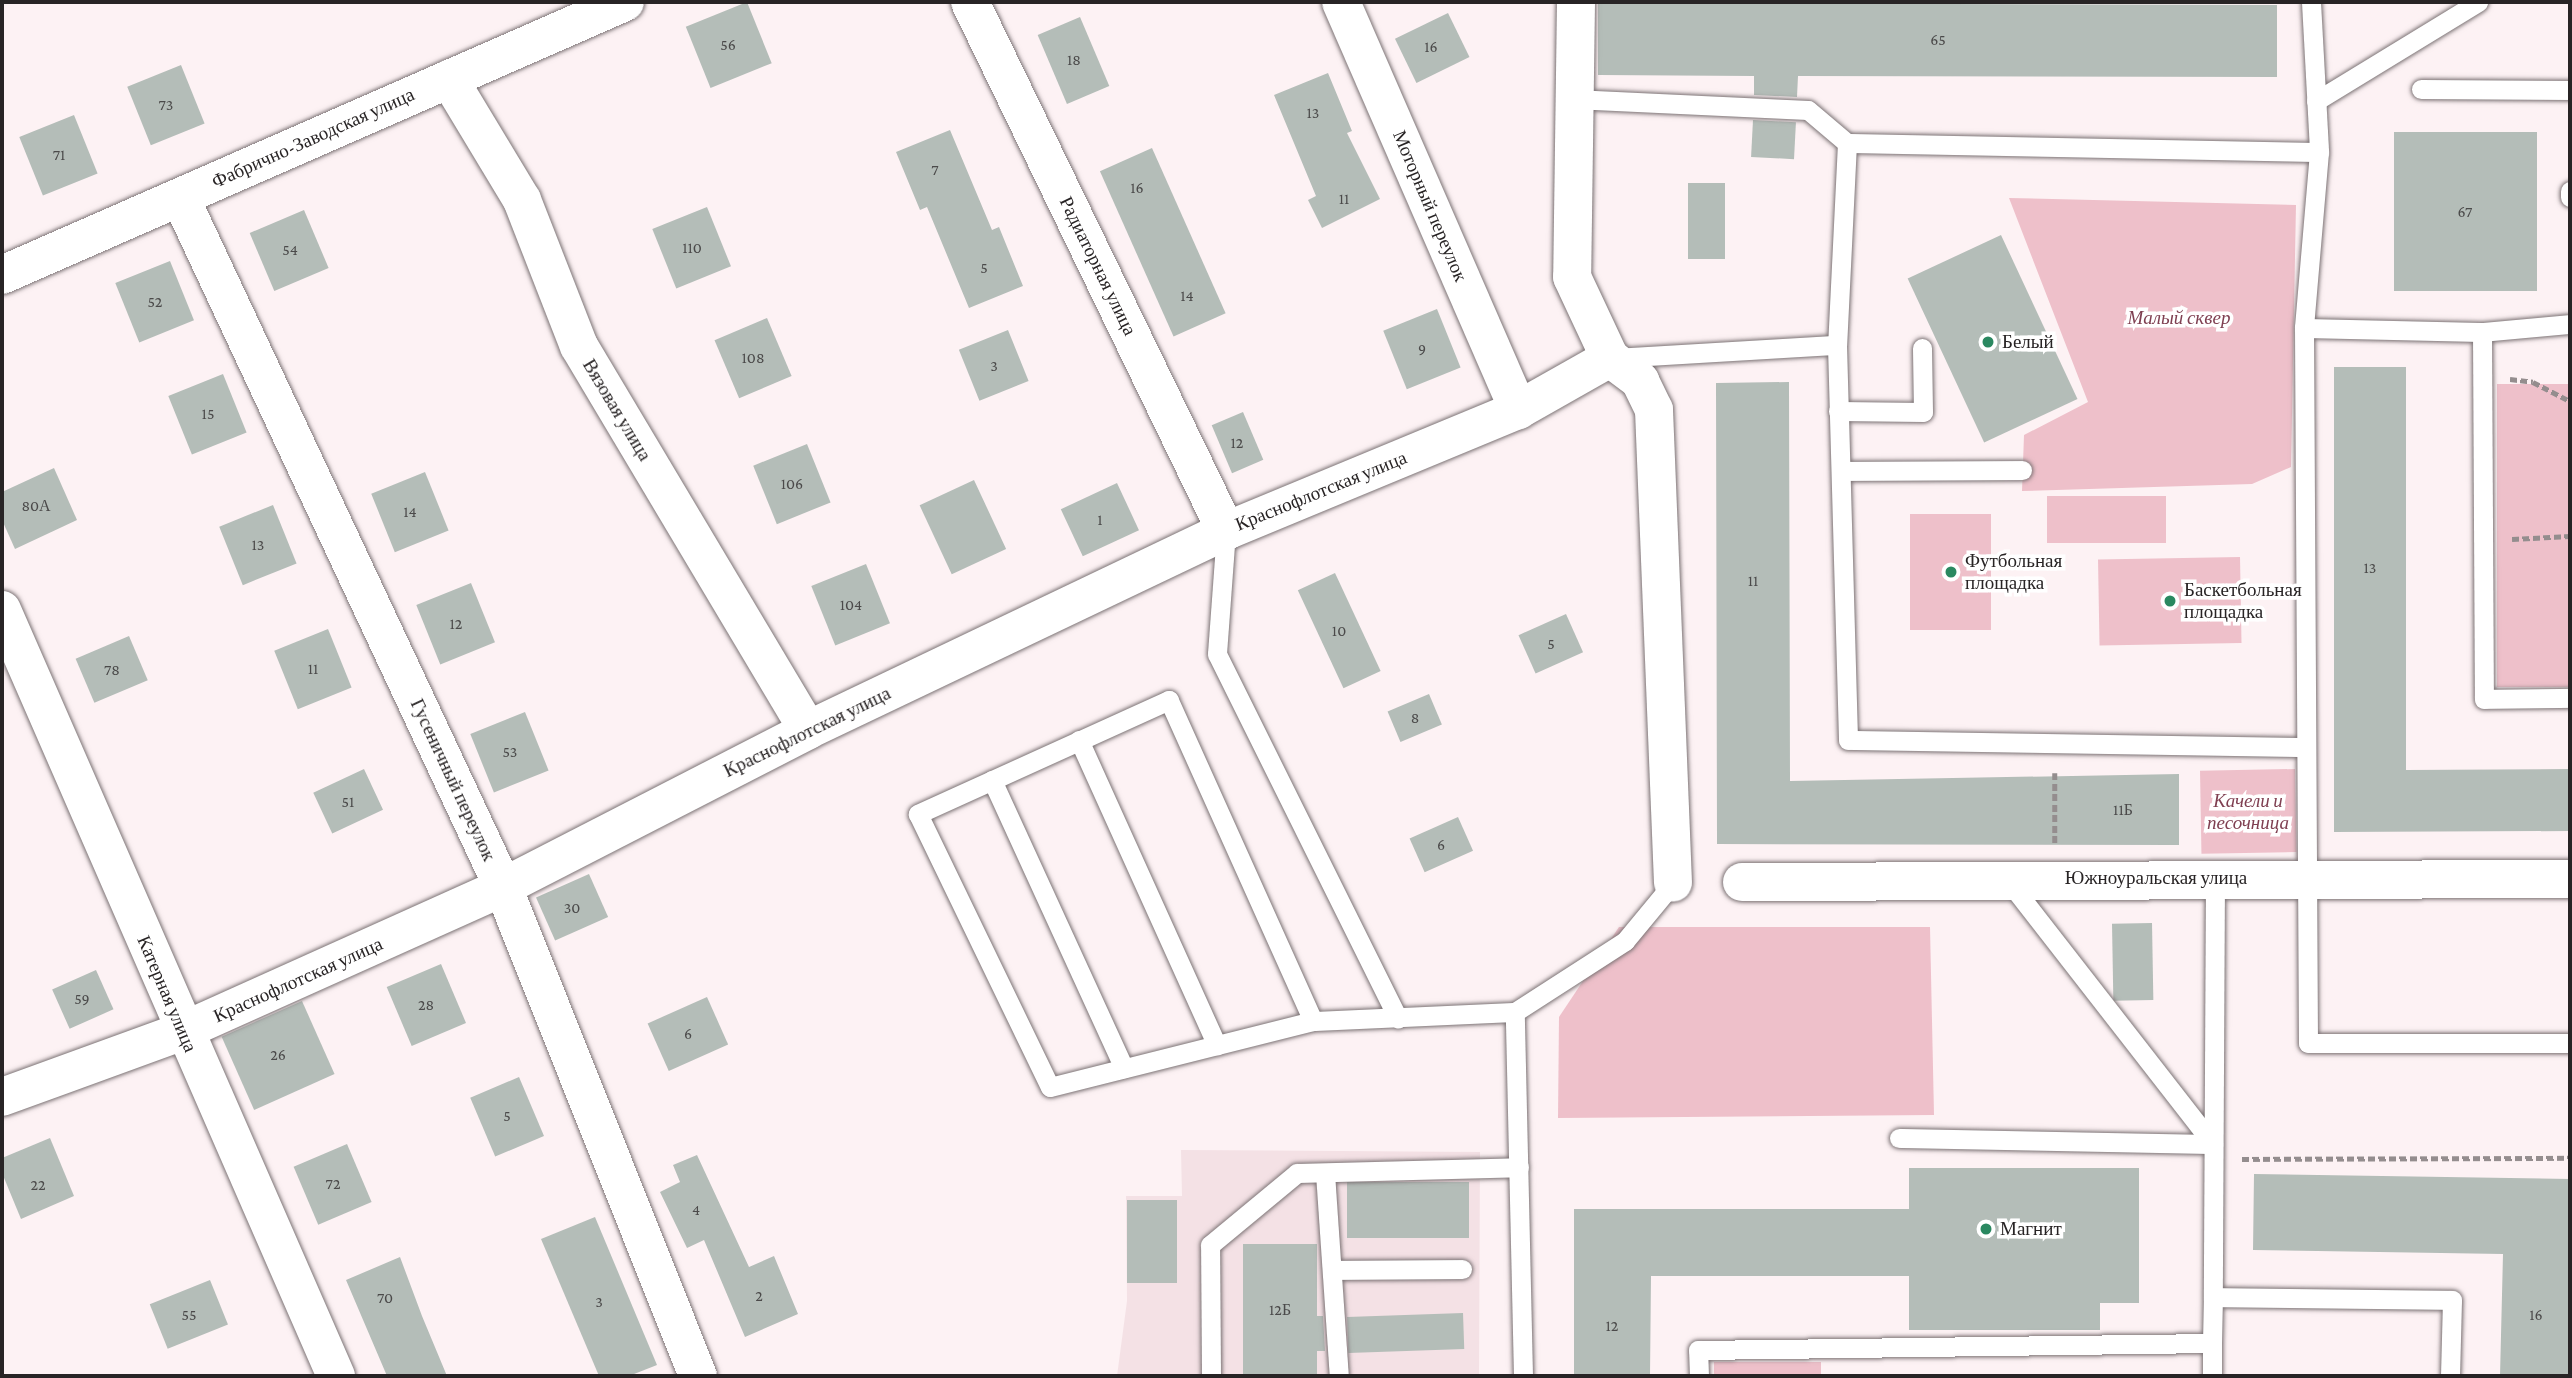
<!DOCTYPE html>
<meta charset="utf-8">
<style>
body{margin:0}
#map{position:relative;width:2572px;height:1378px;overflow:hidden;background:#fdf2f4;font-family:"Crimson Pro",serif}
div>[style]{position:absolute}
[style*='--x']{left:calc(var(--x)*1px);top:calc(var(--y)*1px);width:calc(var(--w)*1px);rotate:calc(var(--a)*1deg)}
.built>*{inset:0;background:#f4e1e5}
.green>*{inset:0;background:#eec0ca;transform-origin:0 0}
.building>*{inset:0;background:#b4bdb8;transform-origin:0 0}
.path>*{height:4.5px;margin-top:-2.25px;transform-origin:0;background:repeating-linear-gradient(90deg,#948d8e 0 7px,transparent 0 10.5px)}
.roads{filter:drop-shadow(0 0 2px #7c7375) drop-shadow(0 0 2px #7c7375)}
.service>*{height:19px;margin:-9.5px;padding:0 9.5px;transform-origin:9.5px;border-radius:9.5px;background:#fff}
.minor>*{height:38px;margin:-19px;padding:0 19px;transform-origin:19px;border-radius:19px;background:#fff}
.dots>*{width:19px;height:19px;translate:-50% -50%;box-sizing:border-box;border:4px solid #fff;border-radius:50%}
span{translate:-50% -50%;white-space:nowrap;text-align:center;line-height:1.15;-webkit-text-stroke:7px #fff;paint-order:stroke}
.number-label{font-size:16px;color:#4b4a4a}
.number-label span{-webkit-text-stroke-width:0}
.street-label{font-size:19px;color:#282425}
.park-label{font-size:19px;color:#7f3f51;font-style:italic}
.poi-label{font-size:19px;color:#282425}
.left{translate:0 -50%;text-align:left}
.frame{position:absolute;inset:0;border:4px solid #282425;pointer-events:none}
</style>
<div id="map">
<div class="built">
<div style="clip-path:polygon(1181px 1150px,1480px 1152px,1479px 1376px,1117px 1376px,1127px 1301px,1126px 1196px,1182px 1196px)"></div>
</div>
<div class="green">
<div style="clip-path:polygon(2009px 198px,2296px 205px,2291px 467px,2252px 484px,2022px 491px,2024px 435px,2088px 402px)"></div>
<div style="left:2570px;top:384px;width:303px;height:73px;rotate:90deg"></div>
<div style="left:2166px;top:496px;width:47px;height:119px;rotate:90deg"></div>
<div style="left:1991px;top:514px;width:116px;height:81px;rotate:90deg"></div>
<div style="left:2240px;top:557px;width:86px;height:142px;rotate:89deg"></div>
<div style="left:2295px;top:769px;width:83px;height:95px;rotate:89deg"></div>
<div style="clip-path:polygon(1619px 927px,1930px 927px,1934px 1115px,1558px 1118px,1559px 1017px)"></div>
<div style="left:1821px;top:1362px;width:14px;height:107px;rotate:90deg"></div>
</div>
<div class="building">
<div style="left:747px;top:2px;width:66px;height:66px;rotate:68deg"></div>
<div style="clip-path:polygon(1598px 3px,2277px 5px,2277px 77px,1798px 76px,1797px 97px,1754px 95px,1754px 76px,1598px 75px)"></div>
<div style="left:1448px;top:13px;width:49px;height:59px;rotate:64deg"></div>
<div style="left:1080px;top:17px;width:75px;height:46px;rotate:67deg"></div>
<div style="left:181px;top:65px;width:63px;height:58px;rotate:68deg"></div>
<div style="clip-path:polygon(1328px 73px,1352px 131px,1347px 133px,1380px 199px,1322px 228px,1308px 200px,1316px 196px,1274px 95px)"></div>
<div style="left:74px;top:115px;width:63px;height:59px;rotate:68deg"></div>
<div style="left:1753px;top:120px;width:43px;height:37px;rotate:3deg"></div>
<div style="clip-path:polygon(950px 130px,992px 230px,999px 227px,1023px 286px,969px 308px,927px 207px,920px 210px,896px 152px)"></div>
<div style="left:2394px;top:132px;width:143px;height:159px"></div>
<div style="left:1152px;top:148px;width:181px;height:57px;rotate:66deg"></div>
<div style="left:1688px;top:183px;width:37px;height:76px"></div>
<div style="left:707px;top:207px;width:64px;height:59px;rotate:68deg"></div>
<div style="left:304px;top:210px;width:63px;height:59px;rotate:67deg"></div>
<div style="left:2001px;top:235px;width:181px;height:103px;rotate:65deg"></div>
<div style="left:170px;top:261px;width:64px;height:59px;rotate:68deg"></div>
<div style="left:1437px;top:309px;width:63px;height:58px;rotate:68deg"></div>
<div style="left:767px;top:318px;width:63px;height:57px;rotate:67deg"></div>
<div style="left:1008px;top:330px;width:55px;height:53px;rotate:68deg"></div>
<div style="clip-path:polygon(2334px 367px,2406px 367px,2406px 770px,2570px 769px,2570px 831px,2334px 832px)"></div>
<div style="left:223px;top:374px;width:63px;height:59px;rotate:68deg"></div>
<div style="clip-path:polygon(1789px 382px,1790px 781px,2179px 774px,2179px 845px,1717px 844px,1716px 383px)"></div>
<div style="left:1243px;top:412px;width:52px;height:34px;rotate:67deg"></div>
<div style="left:807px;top:444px;width:63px;height:58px;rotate:68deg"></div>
<div style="clip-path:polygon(54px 468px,77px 520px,15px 549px,2px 520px,2px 492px)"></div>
<div style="left:425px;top:472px;width:63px;height:58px;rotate:68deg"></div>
<div style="left:974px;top:480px;width:76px;height:60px;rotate:65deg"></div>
<div style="left:1117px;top:483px;width:52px;height:62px;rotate:65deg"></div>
<div style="left:273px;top:505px;width:63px;height:58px;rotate:68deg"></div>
<div style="left:866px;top:564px;width:64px;height:59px;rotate:68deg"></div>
<div style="left:1335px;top:573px;width:108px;height:41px;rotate:65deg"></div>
<div style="left:471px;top:583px;width:64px;height:59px;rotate:68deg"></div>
<div style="left:1566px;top:614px;width:42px;height:52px;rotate:66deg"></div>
<div style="left:328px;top:629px;width:63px;height:58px;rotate:68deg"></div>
<div style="left:129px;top:636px;width:48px;height:58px;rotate:67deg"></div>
<div style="left:1429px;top:694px;width:33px;height:45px;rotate:67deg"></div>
<div style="left:525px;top:712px;width:63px;height:59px;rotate:68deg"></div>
<div style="left:364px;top:769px;width:45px;height:56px;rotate:65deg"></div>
<div style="left:1458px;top:817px;width:37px;height:53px;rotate:66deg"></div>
<div style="left:589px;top:874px;width:47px;height:58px;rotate:66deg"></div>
<div style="left:2152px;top:923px;width:77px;height:40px;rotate:89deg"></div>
<div style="left:441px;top:964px;width:64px;height:59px;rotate:67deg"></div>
<div style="left:96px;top:970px;width:43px;height:48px;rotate:66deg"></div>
<div style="left:707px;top:997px;width:52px;height:65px;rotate:66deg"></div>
<div style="left:302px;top:1001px;width:80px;height:88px;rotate:66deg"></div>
<div style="left:519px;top:1077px;width:64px;height:53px;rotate:67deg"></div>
<div style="clip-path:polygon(50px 1138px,74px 1196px,21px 1219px,2px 1173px,2px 1158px)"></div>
<div style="left:347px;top:1144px;width:63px;height:58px;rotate:67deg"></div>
<div style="clip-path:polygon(697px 1155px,749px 1267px,774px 1256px,798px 1314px,745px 1337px,704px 1240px,687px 1248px,660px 1192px,680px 1182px,673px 1165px)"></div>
<div style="clip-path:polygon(1909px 1168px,2139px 1168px,2139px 1303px,2100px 1303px,2100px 1330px,1909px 1330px,1909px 1276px,1651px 1276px,1650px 1376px,1574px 1376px,1574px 1209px,1909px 1209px)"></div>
<div style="clip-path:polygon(2254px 1174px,2570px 1179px,2570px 1376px,2500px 1376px,2503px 1254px,2253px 1250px)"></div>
<div style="left:1469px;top:1182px;width:56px;height:122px;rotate:90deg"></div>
<div style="left:1127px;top:1200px;width:50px;height:83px"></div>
<div style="clip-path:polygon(595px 1217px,657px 1365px,629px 1376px,599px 1376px,541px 1239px)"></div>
<div style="clip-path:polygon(1243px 1244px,1317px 1244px,1317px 1316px,1323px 1316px,1325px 1351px,1317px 1351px,1317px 1376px,1243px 1376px)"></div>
<div style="clip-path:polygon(400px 1257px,422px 1316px,447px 1376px,387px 1376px,346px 1280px)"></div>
<div style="left:210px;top:1280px;width:48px;height:65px;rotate:68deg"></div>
<div style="left:1463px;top:1313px;width:36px;height:116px;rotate:88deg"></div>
</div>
<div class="path">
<div style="--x:2510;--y:379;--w:23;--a:7"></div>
<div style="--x:2533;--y:382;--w:42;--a:27.2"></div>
<div style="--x:2512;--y:539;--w:58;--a:-3"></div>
<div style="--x:2055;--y:773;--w:71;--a:90"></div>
<div style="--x:2242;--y:1159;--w:328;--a:-0.2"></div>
</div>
<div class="roads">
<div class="service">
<div style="--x:2311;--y:2;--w:150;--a:86.9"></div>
<div style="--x:2421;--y:89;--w:149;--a:0.4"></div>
<div style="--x:1573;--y:99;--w:235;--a:2.7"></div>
<div style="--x:1808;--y:110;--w:51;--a:40.2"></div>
<div style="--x:1847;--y:143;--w:472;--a:1.1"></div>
<div style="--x:2319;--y:152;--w:177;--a:94.9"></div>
<div style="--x:2304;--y:328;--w:715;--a:89.68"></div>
<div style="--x:2308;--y:1043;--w:262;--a:0"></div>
<div style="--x:2316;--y:101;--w:190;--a:-31.4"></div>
<div style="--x:1847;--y:143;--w:202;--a:92.8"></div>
<div style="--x:1837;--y:345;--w:395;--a:88.4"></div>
<div style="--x:1848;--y:740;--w:456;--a:0.9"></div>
<div style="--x:2570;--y:197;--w:6;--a:-90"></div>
<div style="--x:2304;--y:328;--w:178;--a:1.3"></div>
<div style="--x:2482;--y:332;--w:367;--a:89.7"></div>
<div style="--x:2484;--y:699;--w:86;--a:-0.7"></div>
<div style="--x:2482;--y:332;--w:88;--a:-5.2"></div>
<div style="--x:1615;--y:358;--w:222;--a:-3.4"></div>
<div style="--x:1838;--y:411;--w:85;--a:0.7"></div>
<div style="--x:1923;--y:412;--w:64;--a:-90.9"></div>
<div style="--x:1843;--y:471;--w:179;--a:-0.3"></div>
<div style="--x:1226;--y:531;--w:123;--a:94.2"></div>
<div style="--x:1217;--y:654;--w:407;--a:63.6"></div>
<div style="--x:1079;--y:740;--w:335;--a:65.7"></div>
<div style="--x:992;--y:780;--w:317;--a:65.4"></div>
<div style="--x:2215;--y:878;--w:419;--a:90.3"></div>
<div style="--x:2213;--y:1297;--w:239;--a:0.7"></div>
<div style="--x:2452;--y:1300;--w:76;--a:91.5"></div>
<div style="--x:1313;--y:1021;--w:352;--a:-114.2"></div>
<div style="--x:1169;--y:700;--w:276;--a:155.6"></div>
<div style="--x:918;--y:814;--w:303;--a:64.2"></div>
<div style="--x:1050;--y:1087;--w:271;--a:-14.1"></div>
<div style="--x:1313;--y:1021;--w:202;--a:-2.6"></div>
<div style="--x:1899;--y:1138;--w:314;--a:1.1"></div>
<div style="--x:2213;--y:1144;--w:333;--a:-127.9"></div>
<div style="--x:1325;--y:1173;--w:203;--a:86.1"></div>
<div style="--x:1332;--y:1270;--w:130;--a:-0.4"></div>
<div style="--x:1211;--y:1376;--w:131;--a:-90.4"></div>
<div style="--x:1210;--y:1245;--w:113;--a:-39.6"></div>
<div style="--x:1297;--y:1173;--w:222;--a:-1.5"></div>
<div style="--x:1523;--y:1376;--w:364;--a:-91.3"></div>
<div style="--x:1515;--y:1012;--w:131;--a:-32.8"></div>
<div style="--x:1625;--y:941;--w:75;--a:-50.4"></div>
<div style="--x:1699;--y:1376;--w:26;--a:-92"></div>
<div style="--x:1698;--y:1350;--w:514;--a:-0.78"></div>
<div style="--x:2212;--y:1343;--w:46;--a:-88.8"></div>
<div style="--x:2212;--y:1376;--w:33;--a:-90"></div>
</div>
<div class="minor">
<div style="--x:970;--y:2;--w:588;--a:64.18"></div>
<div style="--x:1341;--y:2;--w:445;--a:66.5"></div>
<div style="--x:1576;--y:2;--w:275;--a:90.8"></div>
<div style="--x:1572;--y:277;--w:89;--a:64.9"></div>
<div style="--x:1610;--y:358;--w:38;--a:37"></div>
<div style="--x:1640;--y:381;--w:32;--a:64"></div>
<div style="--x:1654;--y:410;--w:473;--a:87.7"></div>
<div style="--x:449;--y:79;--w:141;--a:58.9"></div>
<div style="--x:522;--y:200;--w:157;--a:68.7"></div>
<div style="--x:579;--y:346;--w:447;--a:59.2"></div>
<div style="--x:180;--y:197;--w:762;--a:64.91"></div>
<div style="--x:503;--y:887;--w:526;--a:68.26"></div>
<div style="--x:2;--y:275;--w:680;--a:-23.66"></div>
<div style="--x:2;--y:610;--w:836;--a:66.44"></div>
<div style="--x:1742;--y:882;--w:828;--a:-0.21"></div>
<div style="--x:2;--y:1097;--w:193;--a:-20"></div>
<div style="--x:183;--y:1031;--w:351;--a:-24.2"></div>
<div style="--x:503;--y:887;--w:343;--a:-27.2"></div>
<div style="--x:808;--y:730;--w:463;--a:-25.5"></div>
<div style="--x:1226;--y:531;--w:316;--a:-22.5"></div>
<div style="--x:1518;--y:410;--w:106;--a:-29.5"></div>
</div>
</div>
<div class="dots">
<div style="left:1988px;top:342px;background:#2a8860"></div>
<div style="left:1951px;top:572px;background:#2a8860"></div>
<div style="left:2170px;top:601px;background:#2a8860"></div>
<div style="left:1986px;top:1229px;background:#2a8860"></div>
</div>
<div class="number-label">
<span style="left:1938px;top:40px">65</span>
<span style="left:728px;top:45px">56</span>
<span style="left:1431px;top:47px">16</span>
<span style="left:1074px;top:60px">18</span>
<span style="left:166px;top:105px">73</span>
<span style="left:1313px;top:113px">13</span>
<span style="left:59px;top:155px">71</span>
<span style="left:935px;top:170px">7</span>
<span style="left:1137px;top:188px">16</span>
<span style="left:1344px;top:199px">11</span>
<span style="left:2465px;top:212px">67</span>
<span style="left:692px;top:248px">110</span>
<span style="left:290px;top:250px">54</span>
<span style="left:984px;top:268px">5</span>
<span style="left:1187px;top:296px">14</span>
<span style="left:155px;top:302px">52</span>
<span style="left:1422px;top:349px">9</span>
<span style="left:753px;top:358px">108</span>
<span style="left:994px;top:366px">3</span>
<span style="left:208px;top:414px">15</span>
<span style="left:1237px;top:443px">12</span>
<span style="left:792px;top:484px">106</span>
<span style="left:36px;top:506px">80А</span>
<span style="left:410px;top:512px">14</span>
<span style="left:1100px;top:520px">1</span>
<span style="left:258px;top:545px">13</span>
<span style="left:2370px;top:568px">13</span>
<span style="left:1753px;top:581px">11</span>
<span style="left:851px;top:605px">104</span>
<span style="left:456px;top:624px">12</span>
<span style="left:1339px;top:631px">10</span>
<span style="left:1551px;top:644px">5</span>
<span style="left:313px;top:669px">11</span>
<span style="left:112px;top:670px">78</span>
<span style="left:1415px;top:718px">8</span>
<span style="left:510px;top:752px">53</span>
<span style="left:348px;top:802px">51</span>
<span style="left:2123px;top:810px">11Б</span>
<span style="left:1441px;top:845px">6</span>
<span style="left:572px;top:908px">30</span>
<span style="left:82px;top:999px">59</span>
<span style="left:426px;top:1005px">28</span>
<span style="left:688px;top:1034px">6</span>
<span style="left:278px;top:1055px">26</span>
<span style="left:507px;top:1116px">5</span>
<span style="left:333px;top:1184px">72</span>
<span style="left:38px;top:1185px">22</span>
<span style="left:696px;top:1210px">4</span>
<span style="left:759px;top:1296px">2</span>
<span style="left:385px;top:1298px">70</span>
<span style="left:599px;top:1302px">3</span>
<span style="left:1280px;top:1310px">12Б</span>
<span style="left:189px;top:1315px">55</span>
<span style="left:2536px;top:1315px">16</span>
<span style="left:1612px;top:1326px">12</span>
</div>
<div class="street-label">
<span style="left:313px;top:138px;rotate:-24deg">Фабрично-Заводская улица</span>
<span style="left:1430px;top:206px;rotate:67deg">Моторный переулок</span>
<span style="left:1098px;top:266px;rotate:64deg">Радиаторная улица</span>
<span style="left:617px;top:410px;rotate:59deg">Вязовая улица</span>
<span style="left:1321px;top:491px;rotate:-22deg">Краснофлотская улица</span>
<span style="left:807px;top:732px;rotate:-26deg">Краснофлотская улица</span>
<span style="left:453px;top:780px;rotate:65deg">Гусеничный переулок</span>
<span style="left:2156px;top:878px">Южноуральская улица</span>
<span style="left:298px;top:980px;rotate:-24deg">Краснофлотская улица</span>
<span style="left:167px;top:994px;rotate:67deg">Катерная улица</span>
</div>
<div class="park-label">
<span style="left:2179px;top:318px">Малый сквер</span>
<span style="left:2248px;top:812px">Качели и<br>песочница</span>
</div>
<div class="poi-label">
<span class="left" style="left:2002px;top:342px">Белый</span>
<span class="left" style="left:1965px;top:572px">Футбольная<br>площадка</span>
<span class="left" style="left:2184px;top:601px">Баскетбольная<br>площадка</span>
<span class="left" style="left:2000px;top:1229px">Магнит</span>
</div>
<div class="frame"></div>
</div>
